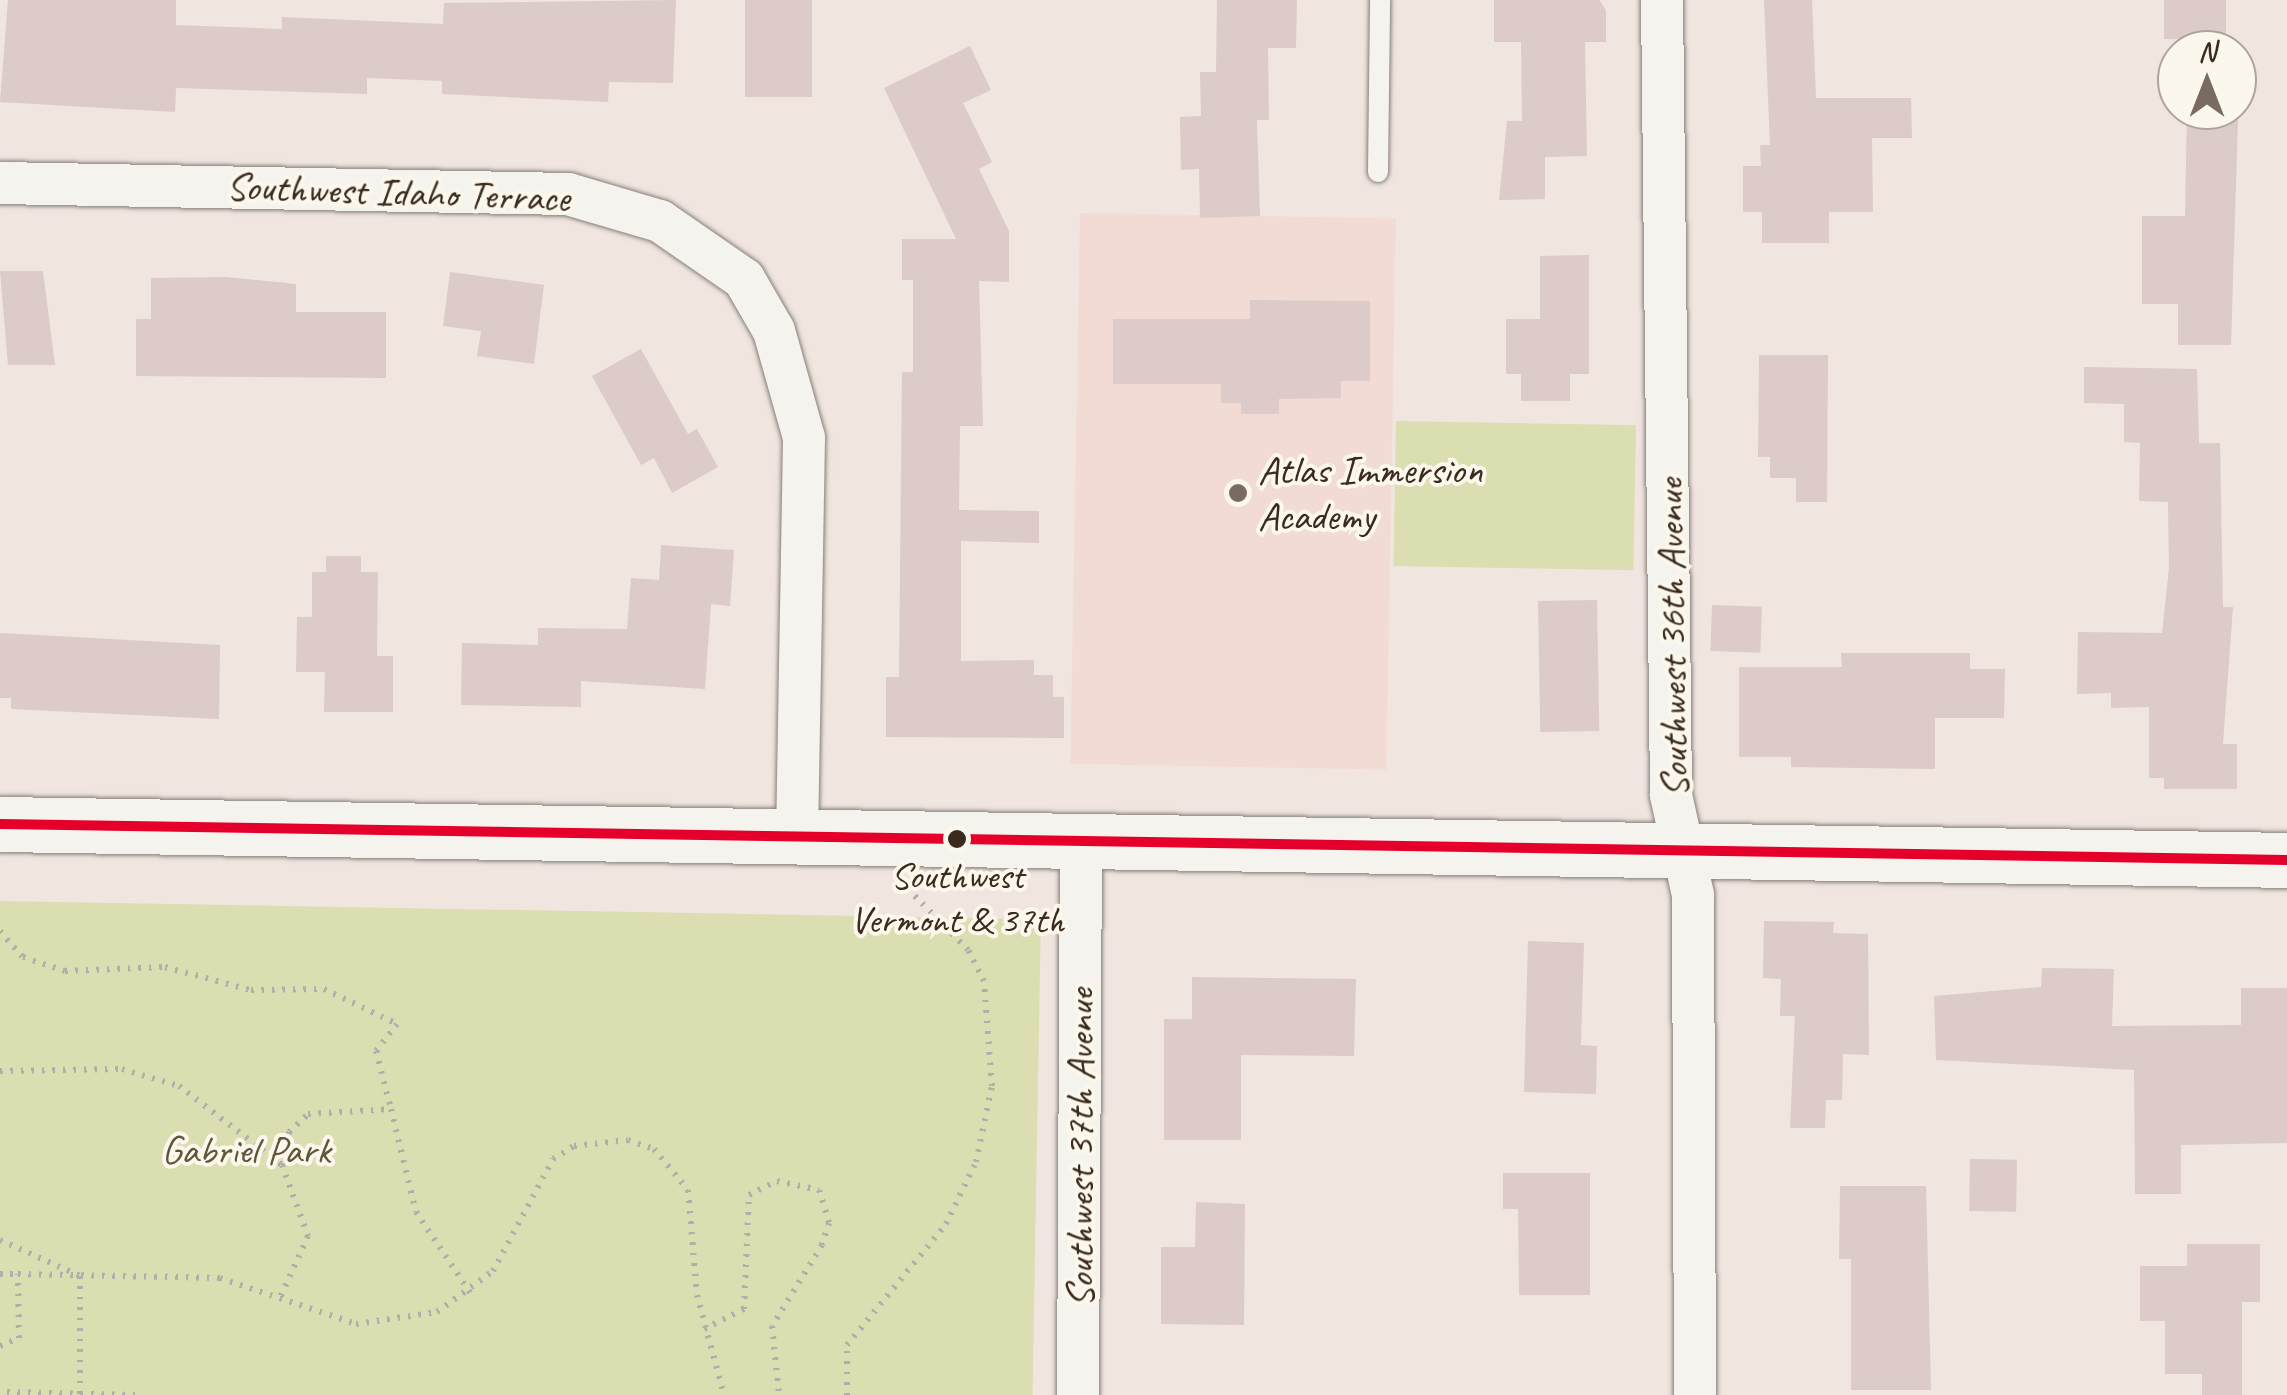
<!DOCTYPE html>
<style>
body{margin:0}
#map{position:relative;width:2287px;height:1395px;overflow:hidden;background:#f0e5df;font-family:Caveat,sans-serif}
div>[style]{position:absolute}
[style*='--x']{left:calc(var(--x)*1px);top:calc(var(--y)*1px);width:calc(var(--w)*1px);rotate:calc(var(--a)*1deg)}
.built>*{inset:0;background:#f2dbd5;transform-origin:0 0}
.green>*{inset:0;background:#dbdeb1;transform-origin:0 0}
.building>*{inset:0;background:#dccbc8;transform-origin:0 0}
.path>*{height:6px;margin-top:-3px;transform-origin:0;background:repeating-linear-gradient(90deg,#b2aea9 0 2.5px,transparent 0 10.5px)}
.roads{filter:drop-shadow(0 0 2px #887f7a) drop-shadow(0 0 2px #887f7a)}
.lane>*{height:20px;margin:-10px;padding:0 10px;transform-origin:10px;border-radius:10px;background:#f5f3ee}
.street>*{height:42px;margin:-21px;padding:0 21px;transform-origin:21px;border-radius:21px;background:#f5f3ee}
.secondary>*{height:55px;margin:-27.5px;padding:0 27.5px;transform-origin:27.5px;border-radius:27.5px;background:#f5f3ee}
.bus-1>*{height:10px;margin:-5px;padding:0 5px;transform-origin:5px;border-radius:5px;background:#e4002b}
.dots>*{width:28px;height:28px;translate:-50% -50%;box-sizing:border-box;border:5px solid #fbf7ec;border-radius:50%}
span{translate:-50% -50%;white-space:nowrap;text-align:center;line-height:1.15;-webkit-text-stroke:8px #fbf7ec;paint-order:stroke}
.bus-label{font-size:38px;color:#3b2a1e}
.street-label{font-size:40px;color:#3b2a1e}
.poi-label{font-size:40px;color:#3b2a1e}
.left{translate:0 -50%;text-align:left}
.park-label{font-size:40px;color:#5f563a}
.north{position:absolute;left:2157px;top:30px;width:100px;height:100px;box-sizing:border-box;background:#fbf7ec;border:2px solid #aea59a;border-radius:50%;rotate:0deg;font-size:28px;font-weight:700;line-height:40px;text-align:center;color:#3b2a1e}
.north::after{content:'';display:block;margin:auto;width:35px;height:45px;background:#7a6b62;clip-path:polygon(50% 0,100% 100%,50% 72%,0 100%)}
</style>
<div id="map">
<div class="built">
<div style="left:1080px;top:213px;width:316px;height:551px;rotate:1deg"></div>
</div>
<div class="green">
<div style="left:1396px;top:421px;width:240px;height:145px;rotate:1deg"></div>
<div style="left:0;top:901px;width:1041px;height:494px;rotate:1deg"></div>
</div>
<div class="building">
<div style="clip-path:polygon(8px 0,176px 0,176px 25px,282px 29px,282px 17px,443px 24px,444px 3px,676px 0,673px 83px,609px 82px,608px 102px,442px 94px,442px 81px,367px 78px,367px 94px,176px 88px,175px 112px,0 102px)"></div>
<div style="left:745px;top:0;width:67px;height:97px"></div>
<div style="clip-path:polygon(1217px 0,1297px 0,1296px 48px,1268px 48px,1269px 120px,1257px 120px,1260px 216px,1200px 218px,1199px 169px,1181px 170px,1180px 117px,1201px 116px,1200px 72px,1216px 72px)"></div>
<div style="clip-path:polygon(1494px 0,1599px 0,1606px 10px,1606px 42px,1585px 42px,1587px 156px,1545px 157px,1545px 199px,1499px 200px,1507px 121px,1522px 121px,1521px 42px,1494px 42px)"></div>
<div style="clip-path:polygon(1764px 0,1812px 0,1816px 98px,1911px 98px,1912px 138px,1872px 138px,1873px 212px,1829px 212px,1829px 243px,1762px 243px,1762px 212px,1743px 212px,1743px 166px,1761px 166px,1760px 145px,1770px 145px)"></div>
<div style="left:2164px;top:0;width:62px;height:39px"></div>
<div style="clip-path:polygon(970px 46px,991px 90px,963px 103px,992px 162px,979px 169px,1009px 231px,1009px 282px,979px 281px,983px 426px,960px 426px,959px 510px,1039px 511px,1039px 543px,961px 541px,961px 661px,1034px 660px,1034px 675px,1053px 675px,1053px 697px,1064px 697px,1064px 738px,886px 737px,886px 677px,899px 677px,902px 372px,913px 372px,913px 280px,902px 280px,902px 239px,956px 239px,884px 88px)"></div>
<div style="clip-path:polygon(2187px 110px,2228px 110px,2228px 120px,2238px 120px,2231px 345px,2178px 345px,2178px 304px,2142px 304px,2142px 216px,2185px 216px)"></div>
<div style="clip-path:polygon(1589px 255px,1589px 374px,1570px 374px,1570px 401px,1521px 401px,1521px 374px,1506px 374px,1506px 319px,1540px 319px,1540px 256px)"></div>
<div style="clip-path:polygon(0 271px,43px 271px,55px 365px,8px 365px)"></div>
<div style="clip-path:polygon(450px 272px,544px 285px,534px 364px,477px 356px,481px 331px,443px 326px)"></div>
<div style="clip-path:polygon(226px 277px,296px 284px,296px 312px,386px 312px,386px 378px,136px 376px,136px 319px,151px 319px,151px 278px)"></div>
<div style="clip-path:polygon(1250px 300px,1370px 301px,1370px 381px,1341px 381px,1341px 398px,1279px 399px,1279px 414px,1241px 414px,1241px 403px,1221px 403px,1221px 384px,1113px 384px,1113px 319px,1250px 319px)"></div>
<div style="clip-path:polygon(641px 349px,688px 434px,697px 429px,718px 467px,672px 493px,654px 458px,641px 465px,592px 376px)"></div>
<div style="clip-path:polygon(1759px 355px,1828px 355px,1827px 502px,1796px 502px,1796px 478px,1770px 478px,1770px 457px,1758px 457px)"></div>
<div style="clip-path:polygon(2084px 367px,2197px 369px,2199px 443px,2220px 443px,2223px 607px,2233px 607px,2223px 744px,2237px 744px,2237px 789px,2164px 789px,2164px 778px,2149px 778px,2149px 707px,2111px 708px,2111px 693px,2077px 694px,2078px 632px,2162px 633px,2169px 568px,2168px 502px,2139px 501px,2140px 443px,2124px 442px,2124px 404px,2084px 403px)"></div>
<div style="clip-path:polygon(661px 545px,734px 550px,730px 606px,711px 604px,705px 689px,581px 681px,581px 707px,461px 705px,462px 643px,538px 645px,538px 628px,627px 629px,631px 578px,659px 580px)"></div>
<div style="clip-path:polygon(326px 556px,361px 556px,361px 572px,378px 572px,377px 656px,393px 656px,393px 712px,324px 712px,325px 672px,296px 672px,297px 617px,312px 617px,312px 572px,326px 572px)"></div>
<div style="left:1597px;top:600px;width:131px;height:59px;rotate:89deg"></div>
<div style="left:1712px;top:605px;width:50px;height:46px;rotate:2deg"></div>
<div style="clip-path:polygon(0 633px,220px 645px,219px 719px,11px 709px,11px 698px,0 698px)"></div>
<div style="clip-path:polygon(1841px 653px,1970px 653px,1970px 669px,2005px 669px,2004px 718px,1935px 718px,1935px 769px,1791px 767px,1791px 757px,1739px 757px,1739px 667px,1842px 667px)"></div>
<div style="clip-path:polygon(1764px 921px,1834px 922px,1833px 933px,1868px 934px,1869px 1055px,1843px 1054px,1842px 1100px,1826px 1100px,1825px 1128px,1790px 1128px,1795px 1016px,1780px 1016px,1781px 979px,1763px 978px)"></div>
<div style="clip-path:polygon(1528px 941px,1584px 943px,1581px 1045px,1597px 1046px,1596px 1094px,1524px 1092px)"></div>
<div style="clip-path:polygon(2042px 968px,2114px 969px,2112px 1026px,2241px 1025px,2241px 988px,2287px 988px,2287px 1143px,2181px 1145px,2181px 1194px,2135px 1194px,2134px 1070px,1936px 1060px,1934px 996px,2041px 987px)"></div>
<div style="clip-path:polygon(1192px 977px,1356px 979px,1354px 1056px,1241px 1055px,1241px 1140px,1164px 1140px,1164px 1019px,1192px 1019px)"></div>
<div style="left:1970px;top:1159px;width:47px;height:52px;rotate:1deg"></div>
<div style="clip-path:polygon(1503px 1173px,1590px 1173px,1590px 1295px,1519px 1295px,1518px 1209px,1503px 1209px)"></div>
<div style="clip-path:polygon(1840px 1186px,1926px 1186px,1931px 1390px,1851px 1390px,1851px 1259px,1839px 1259px)"></div>
<div style="clip-path:polygon(1196px 1202px,1245px 1204px,1244px 1325px,1161px 1324px,1161px 1247px,1195px 1247px)"></div>
<div style="clip-path:polygon(2187px 1244px,2260px 1244px,2260px 1302px,2242px 1302px,2242px 1395px,2202px 1395px,2202px 1374px,2165px 1374px,2165px 1321px,2140px 1321px,2140px 1266px,2187px 1266px)"></div>
</div>
<div class="path">
<div style="--x:0;--y:931;--w:35;--a:49"></div>
<div style="--x:23;--y:957;--w:44;--a:18.4"></div>
<div style="--x:65;--y:971;--w:100;--a:-2.3"></div>
<div style="--x:165;--y:967;--w:89;--a:15"></div>
<div style="--x:251;--y:990;--w:73;--a:-0.8"></div>
<div style="--x:324;--y:989;--w:81;--a:25.6"></div>
<div style="--x:397;--y:1024;--w:34;--a:128"></div>
<div style="--x:376;--y:1051;--w:60;--a:75.5"></div>
<div style="--x:0;--y:1071;--w:122;--a:-0.9"></div>
<div style="--x:122;--y:1069;--w:59;--a:16.6"></div>
<div style="--x:179;--y:1086;--w:130;--a:37.5"></div>
<div style="--x:282;--y:1165;--w:76;--a:69.9"></div>
<div style="--x:308;--y:1236;--w:68;--a:114.3"></div>
<div style="--x:282;--y:1165;--w:34;--a:-78"></div>
<div style="--x:289;--y:1132;--w:26;--a:-43"></div>
<div style="--x:308;--y:1114;--w:83;--a:-3.4"></div>
<div style="--x:391;--y:1109;--w:106;--a:76.4"></div>
<div style="--x:416;--y:1212;--w:99;--a:56.1"></div>
<div style="--x:0;--y:1240;--w:88;--a:24.2"></div>
<div style="--x:80;--y:1276;--w:119;--a:90"></div>
<div style="--x:0;--y:1274;--w:18;--a:0"></div>
<div style="--x:704;--y:1329;--w:45;--a:-26.6"></div>
<div style="--x:744;--y:1309;--w:114;--a:-87.5"></div>
<div style="--x:749;--y:1195;--w:31;--a:-27"></div>
<div style="--x:777;--y:1181;--w:43;--a:12.1"></div>
<div style="--x:819;--y:1190;--w:34;--a:73"></div>
<div style="--x:829;--y:1223;--w:23;--a:108"></div>
<div style="--x:822;--y:1245;--w:95;--a:121.7"></div>
<div style="--x:772;--y:1326;--w:69;--a:84.2"></div>
<div style="--x:0;--y:1346;--w:21;--a:-23"></div>
<div style="--x:19;--y:1338;--w:64;--a:-90.9"></div>
<div style="--x:18;--y:1274;--w:202;--a:1.1"></div>
<div style="--x:220;--y:1278;--w:144;--a:18.7"></div>
<div style="--x:356;--y:1324;--w:82;--a:-8.4"></div>
<div style="--x:437;--y:1312;--w:69;--a:-36.2"></div>
<div style="--x:493;--y:1271;--w:127;--a:-61.8"></div>
<div style="--x:553;--y:1159;--w:25;--a:-32"></div>
<div style="--x:574;--y:1146;--w:54;--a:-6.3"></div>
<div style="--x:628;--y:1140;--w:28;--a:19"></div>
<div style="--x:654;--y:1149;--w:53;--a:50.3"></div>
<div style="--x:688;--y:1190;--w:105;--a:85.1"></div>
<div style="--x:697;--y:1295;--w:104;--a:74.9"></div>
<div style="--x:7;--y:1392;--w:128;--a:1.3"></div>
<div style="--x:847;--y:1395;--w:50;--a:-90"></div>
<div style="--x:847;--y:1345;--w:156;--a:-50.7"></div>
<div style="--x:946;--y:1224;--w:69;--a:-64.2"></div>
<div style="--x:976;--y:1162;--w:78;--a:-78.1"></div>
<div style="--x:992;--y:1086;--w:105;--a:-94.4"></div>
<div style="--x:984;--y:981;--w:35;--a:-117"></div>
<div style="--x:968;--y:950;--w:86;--a:-134.5"></div>
</div>
<div class="roads">
<div class="lane">
<div style="--x:1378;--y:172;--w:172;--a:-89.3"></div>
</div>
<div class="street">
<div style="--x:1662;--y:0;--w:795;--a:89.35"></div>
<div style="--x:1671;--y:795;--w:102;--a:77.6"></div>
<div style="--x:1693;--y:895;--w:500;--a:89.77"></div>
<div style="--x:0;--y:183;--w:568;--a:1.11"></div>
<div style="--x:568;--y:194;--w:96;--a:16.4"></div>
<div style="--x:660;--y:221;--w:102;--a:34.6"></div>
<div style="--x:744;--y:279;--w:60;--a:60"></div>
<div style="--x:774;--y:331;--w:111;--a:74.3"></div>
<div style="--x:804;--y:438;--w:398;--a:91"></div>
<div style="--x:1078;--y:1395;--w:554;--a:-89.69"></div>
</div>
<div class="secondary">
<div style="--x:0;--y:824;--w:2287;--a:0.9"></div>
</div>
</div>
<div class="bus-1">
<div style="--x:0;--y:824;--w:2287;--a:0.9"></div>
</div>
<div class="dots">
<div style="left:1238px;top:493px;background:#7a6b62"></div>
<div style="left:957px;top:839px;background:#3b2a1e"></div>
</div>
<div class="bus-label">
<span style="left:957px;top:898px">Southwest<br>Vermont &amp; 37th</span>
</div>
<div class="street-label">
<span style="left:398px;top:192px;rotate:2deg">Southwest Idaho Terrace</span>
<span style="left:1672px;top:638px;rotate:-91deg">Southwest 36th Avenue</span>
<span style="left:1080px;top:1148px;rotate:-90deg">Southwest 37th Avenue</span>
</div>
<div class="poi-label">
<span class="left" style="left:1258px;top:493px">Atlas Immersion<br>Academy</span>
</div>
<div class="park-label">
<span style="left:246px;top:1150px">Gabriel Park</span>
</div>
<div class="north">N</div>
</div>
